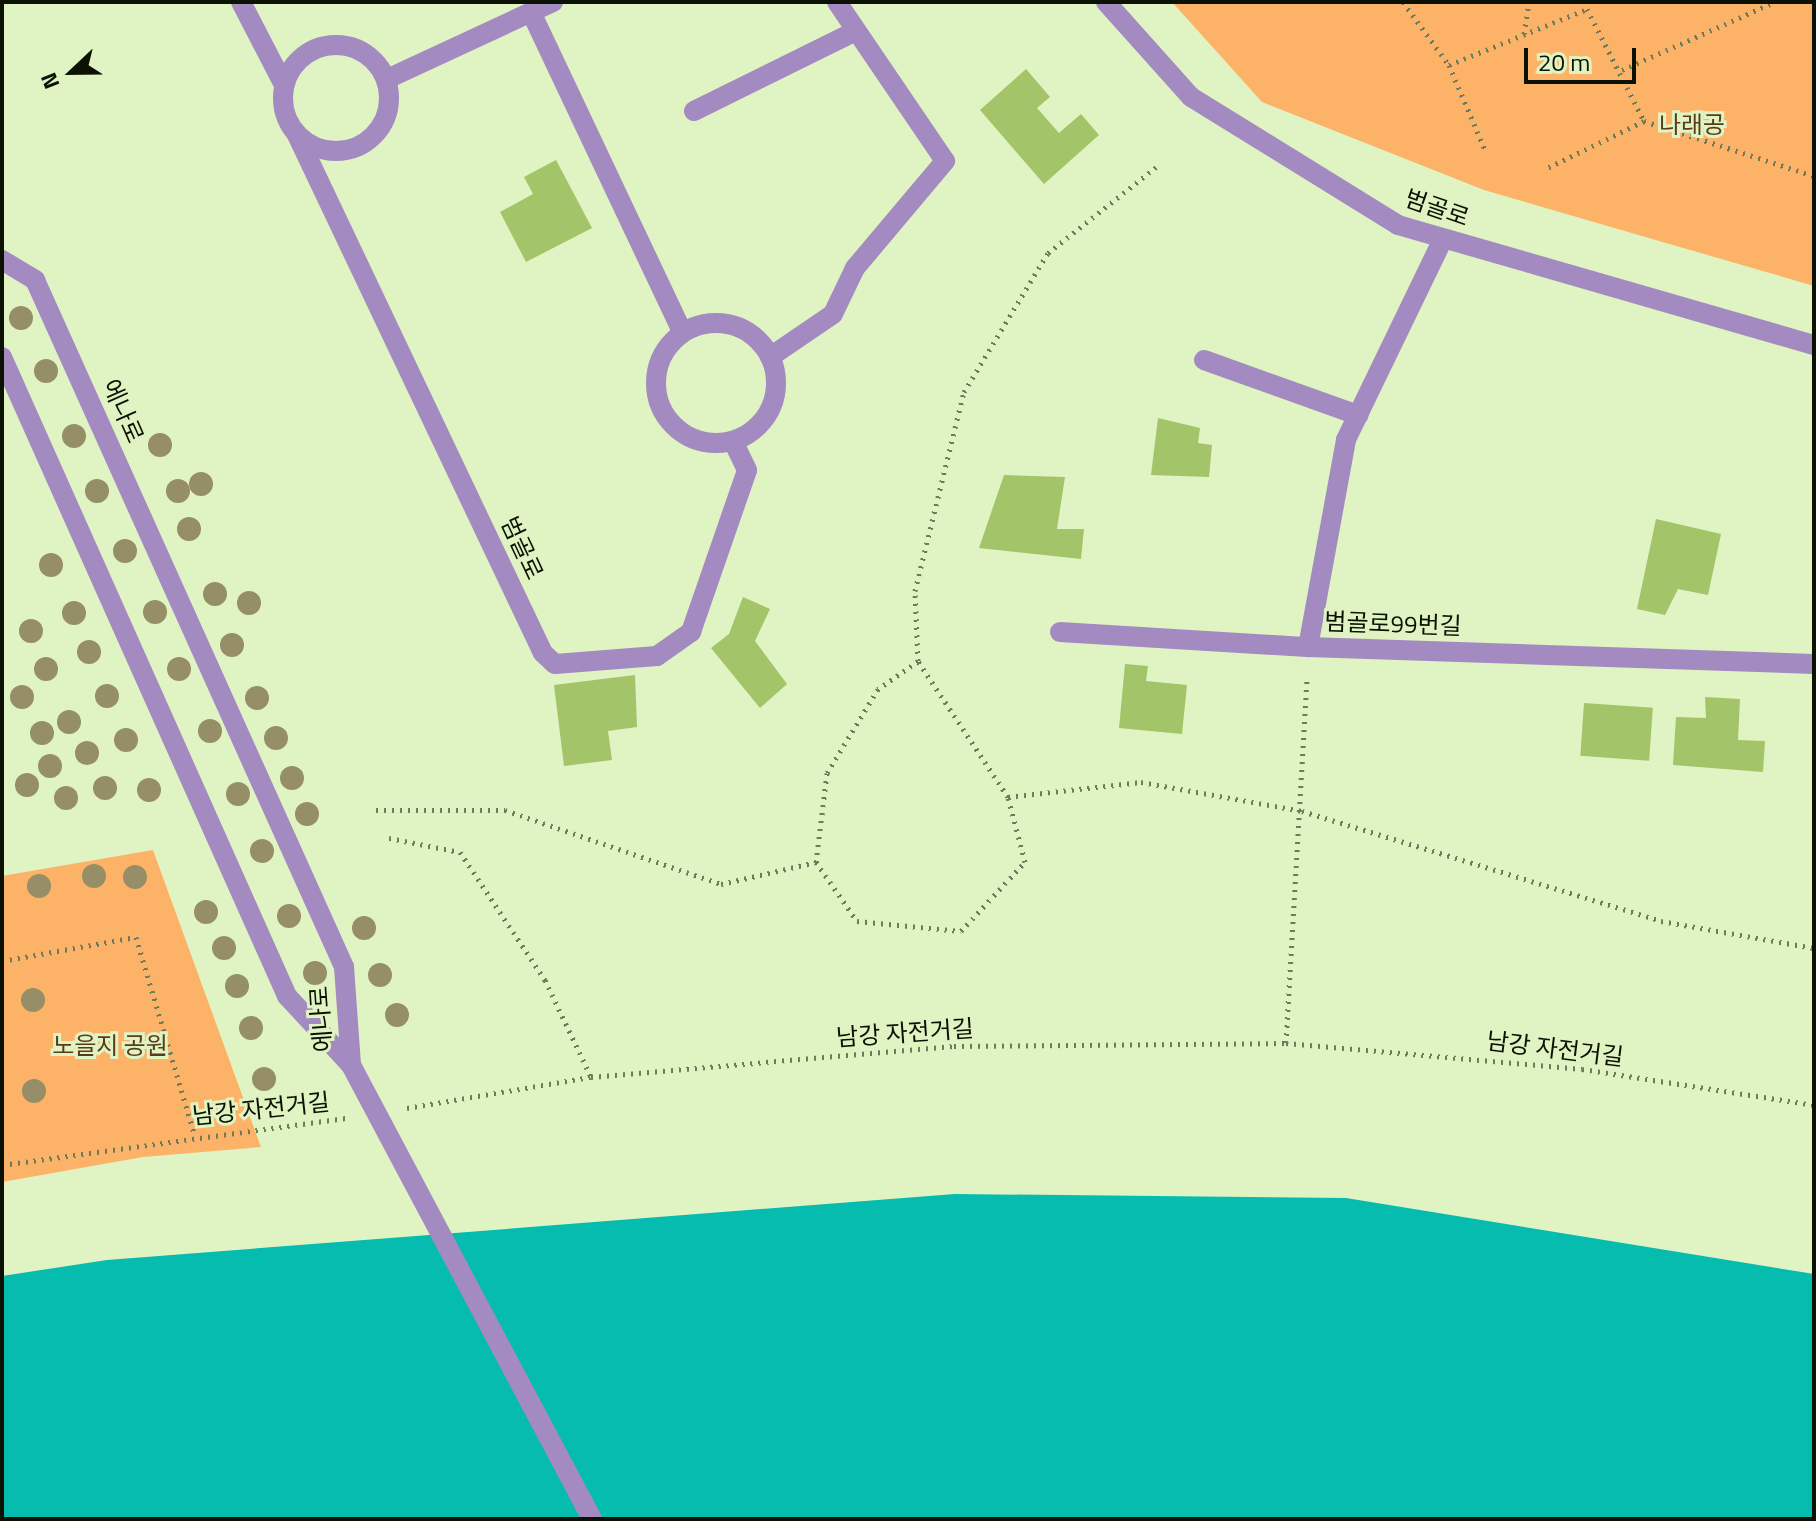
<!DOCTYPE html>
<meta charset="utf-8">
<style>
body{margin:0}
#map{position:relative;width:1816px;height:1521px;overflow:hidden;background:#e0f3c3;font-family:"Titillium Web","Noto Sans KR",sans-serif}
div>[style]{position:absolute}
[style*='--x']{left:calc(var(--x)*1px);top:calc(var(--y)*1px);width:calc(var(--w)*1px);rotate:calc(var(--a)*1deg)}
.green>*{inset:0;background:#fcb368}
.water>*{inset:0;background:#05bcae}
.building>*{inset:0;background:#a3c468;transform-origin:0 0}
.path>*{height:5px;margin-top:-2.5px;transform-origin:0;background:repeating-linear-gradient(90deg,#6e7a5c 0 2px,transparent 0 8px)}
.minor>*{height:20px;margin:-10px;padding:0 10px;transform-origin:10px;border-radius:10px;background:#a38ac0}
.minor>.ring{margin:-10px;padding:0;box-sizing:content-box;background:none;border:20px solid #a38ac0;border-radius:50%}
.tertiary>*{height:20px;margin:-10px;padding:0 10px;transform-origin:10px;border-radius:10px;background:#a38ac0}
.tertiary-bridge>*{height:20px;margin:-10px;padding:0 10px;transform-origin:10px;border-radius:10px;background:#a38ac0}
.trees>*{width:24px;height:24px;margin:-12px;border-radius:50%;background:#968e67}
span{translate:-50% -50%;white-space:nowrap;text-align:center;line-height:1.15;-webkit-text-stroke:6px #e0f3c3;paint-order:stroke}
.park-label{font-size:24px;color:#593b1b}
.street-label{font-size:24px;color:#0c1203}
.frame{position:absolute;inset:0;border:4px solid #0c1203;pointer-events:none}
.north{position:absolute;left:32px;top:32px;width:80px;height:80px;-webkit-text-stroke:6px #e0f3c3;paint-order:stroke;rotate:248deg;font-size:22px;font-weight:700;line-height:32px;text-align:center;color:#0c1203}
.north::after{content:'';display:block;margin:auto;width:28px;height:36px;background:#0c1203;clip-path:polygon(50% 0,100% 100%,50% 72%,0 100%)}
.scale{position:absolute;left:1524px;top:48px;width:112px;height:36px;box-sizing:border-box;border:4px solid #0c1203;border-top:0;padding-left:10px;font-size:24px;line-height:28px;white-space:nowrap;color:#0c1203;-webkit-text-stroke:6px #e0f3c3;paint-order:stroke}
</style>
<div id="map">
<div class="green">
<div style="clip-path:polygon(1172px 2px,1814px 2px,1814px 286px,1484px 190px,1262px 102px)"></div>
<div style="clip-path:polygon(153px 850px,261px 1147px,143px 1157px,2px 1182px,2px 876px)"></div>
</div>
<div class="water">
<div style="clip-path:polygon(955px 1194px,1346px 1198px,1814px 1274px,1814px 1519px,2px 1519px,2px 1276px,107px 1260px)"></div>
</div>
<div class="building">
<div style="clip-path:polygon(1026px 69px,1050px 97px,1037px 108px,1059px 133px,1081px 114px,1099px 135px,1044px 184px,980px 110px)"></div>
<div style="clip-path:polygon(556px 160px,592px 228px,526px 262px,500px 212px,533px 194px,524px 177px)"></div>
<div style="clip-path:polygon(1158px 418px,1200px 428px,1198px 443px,1212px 445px,1209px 477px,1151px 475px)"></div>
<div style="clip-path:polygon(1004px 475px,1065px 477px,1057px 529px,1084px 529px,1081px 559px,979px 548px)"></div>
<div style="clip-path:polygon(1656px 519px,1721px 534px,1708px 595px,1678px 589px,1665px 615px,1637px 609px)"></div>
<div style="clip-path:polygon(743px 597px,770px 609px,755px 641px,787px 684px,760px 708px,711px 648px,729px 634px)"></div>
<div style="clip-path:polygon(1125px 664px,1148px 666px,1146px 681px,1187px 685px,1182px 734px,1119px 728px)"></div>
<div style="clip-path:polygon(635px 675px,637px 727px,608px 731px,612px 760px,564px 766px,554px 685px)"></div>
<div style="clip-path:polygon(1705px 697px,1740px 699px,1738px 740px,1765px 741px,1763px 772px,1673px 765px,1676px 717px,1706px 718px)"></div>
<div style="left:1584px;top:703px;width:69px;height:53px;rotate:4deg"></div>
</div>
<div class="path">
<div style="--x:1403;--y:2;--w:78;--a:53.9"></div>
<div style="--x:1449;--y:65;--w:92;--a:67"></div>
<div style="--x:1524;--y:34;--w:32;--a:-81"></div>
<div style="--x:1449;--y:65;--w:149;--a:-22.1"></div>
<div style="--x:1587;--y:9;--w:126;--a:63"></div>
<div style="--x:1644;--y:121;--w:110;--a:154.1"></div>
<div style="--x:1622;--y:70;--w:167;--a:-24"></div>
<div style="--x:1644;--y:121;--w:179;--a:17.9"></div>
<div style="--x:918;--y:661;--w:49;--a:145"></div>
<div style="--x:878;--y:689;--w:98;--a:121.3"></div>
<div style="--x:827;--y:773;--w:90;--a:97"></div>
<div style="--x:816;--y:862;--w:72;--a:55.2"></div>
<div style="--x:857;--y:921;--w:104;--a:5.5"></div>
<div style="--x:961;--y:931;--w:94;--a:-47.2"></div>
<div style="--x:1025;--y:862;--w:67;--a:-104.7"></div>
<div style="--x:1008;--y:797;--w:163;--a:-123.5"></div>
<div style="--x:918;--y:661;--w:70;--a:-92.5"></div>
<div style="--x:915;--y:591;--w:205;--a:-76.2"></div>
<div style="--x:964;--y:392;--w:162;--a:-58.9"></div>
<div style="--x:1048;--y:253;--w:138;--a:-38.5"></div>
<div style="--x:1008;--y:797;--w:134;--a:-6.4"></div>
<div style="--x:1141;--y:782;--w:164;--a:10.2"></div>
<div style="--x:1302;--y:811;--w:375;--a:17"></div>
<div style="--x:1661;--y:921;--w:155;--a:10"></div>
<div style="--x:376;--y:810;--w:129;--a:0"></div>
<div style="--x:505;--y:810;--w:228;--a:18.9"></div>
<div style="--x:721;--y:884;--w:98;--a:-13"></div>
<div style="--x:389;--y:838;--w:72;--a:11.2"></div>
<div style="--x:460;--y:852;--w:154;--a:56.4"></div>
<div style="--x:545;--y:980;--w:107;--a:64.6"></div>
<div style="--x:2;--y:961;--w:136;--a:-10.2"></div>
<div style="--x:136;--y:937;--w:204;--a:73.5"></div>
<div style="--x:1286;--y:1043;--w:368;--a:-86.7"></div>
<div style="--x:407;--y:1108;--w:187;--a:-9.6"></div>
<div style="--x:591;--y:1077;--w:364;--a:-4.9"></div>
<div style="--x:954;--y:1046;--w:332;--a:-0.5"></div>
<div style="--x:1286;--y:1043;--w:297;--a:5"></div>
<div style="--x:1582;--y:1069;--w:235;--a:8.8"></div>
<div style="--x:2;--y:1165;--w:347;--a:-7.8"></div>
</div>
<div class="minor">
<div style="--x:241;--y:2;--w:93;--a:62.6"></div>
<div style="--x:531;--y:12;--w:354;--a:64.7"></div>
<div class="ring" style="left:283px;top:45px;width:86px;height:86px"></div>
<div style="--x:387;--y:79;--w:183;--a:-24.9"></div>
<div style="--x:694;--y:111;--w:176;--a:-26.3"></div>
<div style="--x:297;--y:135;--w:573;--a:64.6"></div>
<div style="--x:543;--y:653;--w:16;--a:43"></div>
<div style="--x:555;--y:664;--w:102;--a:-4.5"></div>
<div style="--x:657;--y:656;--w:42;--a:-35.2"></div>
<div style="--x:691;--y:632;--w:171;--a:-70.9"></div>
<div style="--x:747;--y:470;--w:32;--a:-116"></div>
<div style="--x:1443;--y:239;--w:223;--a:115.8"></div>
<div style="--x:1346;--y:440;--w:210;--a:100.4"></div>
<div style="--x:1308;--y:647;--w:506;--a:1.92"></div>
<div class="ring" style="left:656px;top:323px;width:100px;height:100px"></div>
<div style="--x:770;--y:357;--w:76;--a:-34.3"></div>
<div style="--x:833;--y:314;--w:51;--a:-64.4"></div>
<div style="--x:855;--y:268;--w:140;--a:-49.9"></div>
<div style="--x:945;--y:161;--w:192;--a:-124.2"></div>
<div style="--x:1204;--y:360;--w:164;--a:19.7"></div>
<div style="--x:1060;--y:632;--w:248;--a:3.5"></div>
</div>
<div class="tertiary">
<div style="--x:1106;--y:2;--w:127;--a:48.2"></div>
<div style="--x:1191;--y:97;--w:243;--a:31.7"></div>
<div style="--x:1398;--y:225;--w:433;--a:16.1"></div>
<div style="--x:2;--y:260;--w:39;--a:31"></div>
<div style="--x:35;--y:280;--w:753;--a:65.78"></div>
<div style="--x:344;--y:967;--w:98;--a:85.9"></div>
<div style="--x:2;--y:357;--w:700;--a:65.96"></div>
<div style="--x:287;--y:996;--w:94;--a:47.2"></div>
</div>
<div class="tertiary-bridge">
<div style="--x:351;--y:1065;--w:514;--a:62.04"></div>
</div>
<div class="trees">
<div style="left:21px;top:318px"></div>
<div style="left:46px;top:371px"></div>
<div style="left:74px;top:436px"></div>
<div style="left:160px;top:445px"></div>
<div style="left:201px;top:484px"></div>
<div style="left:97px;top:491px"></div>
<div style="left:178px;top:491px"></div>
<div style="left:189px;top:529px"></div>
<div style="left:125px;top:551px"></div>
<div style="left:51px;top:565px"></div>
<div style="left:215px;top:594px"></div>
<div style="left:249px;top:603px"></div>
<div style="left:155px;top:612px"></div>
<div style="left:74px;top:613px"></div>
<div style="left:31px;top:631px"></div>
<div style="left:232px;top:645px"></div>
<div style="left:89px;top:652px"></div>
<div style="left:46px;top:669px"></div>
<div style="left:179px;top:669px"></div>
<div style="left:107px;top:696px"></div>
<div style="left:22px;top:697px"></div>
<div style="left:257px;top:698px"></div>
<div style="left:69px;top:722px"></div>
<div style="left:210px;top:731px"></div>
<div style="left:42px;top:733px"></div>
<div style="left:276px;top:738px"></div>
<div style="left:126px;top:740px"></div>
<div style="left:87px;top:753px"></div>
<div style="left:50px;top:766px"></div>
<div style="left:292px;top:778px"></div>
<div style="left:27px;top:785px"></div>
<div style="left:105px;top:788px"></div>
<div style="left:149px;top:790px"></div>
<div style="left:238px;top:794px"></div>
<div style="left:66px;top:798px"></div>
<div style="left:307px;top:814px"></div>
<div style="left:262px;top:851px"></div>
<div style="left:94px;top:876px"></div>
<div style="left:135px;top:877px"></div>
<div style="left:39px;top:886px"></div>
<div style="left:206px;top:912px"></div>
<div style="left:289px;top:916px"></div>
<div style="left:364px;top:928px"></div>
<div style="left:224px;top:948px"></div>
<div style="left:315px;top:973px"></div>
<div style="left:380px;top:975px"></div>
<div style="left:237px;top:986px"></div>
<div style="left:33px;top:1000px"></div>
<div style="left:397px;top:1015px"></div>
<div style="left:251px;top:1028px"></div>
<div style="left:264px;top:1079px"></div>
<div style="left:34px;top:1091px"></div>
</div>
<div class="park-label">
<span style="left:1692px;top:125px">나래공</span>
<span style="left:110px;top:1046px">노을지 공원</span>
</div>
<div class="street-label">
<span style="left:1437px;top:208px;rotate:19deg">범골로</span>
<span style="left:123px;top:411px;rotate:66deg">에나로</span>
<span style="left:522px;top:548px;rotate:65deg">범골로</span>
<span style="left:1393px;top:624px;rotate:2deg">범골로99번길</span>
<span style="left:321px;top:1019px;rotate:-94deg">에나로</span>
<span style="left:905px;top:1033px;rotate:-4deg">남강 자전거길</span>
<span style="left:1555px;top:1049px;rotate:7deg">남강 자전거길</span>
<span style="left:261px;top:1109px;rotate:-6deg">남강 자전거길</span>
</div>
<div class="frame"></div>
<div class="north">N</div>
<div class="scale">20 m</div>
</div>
